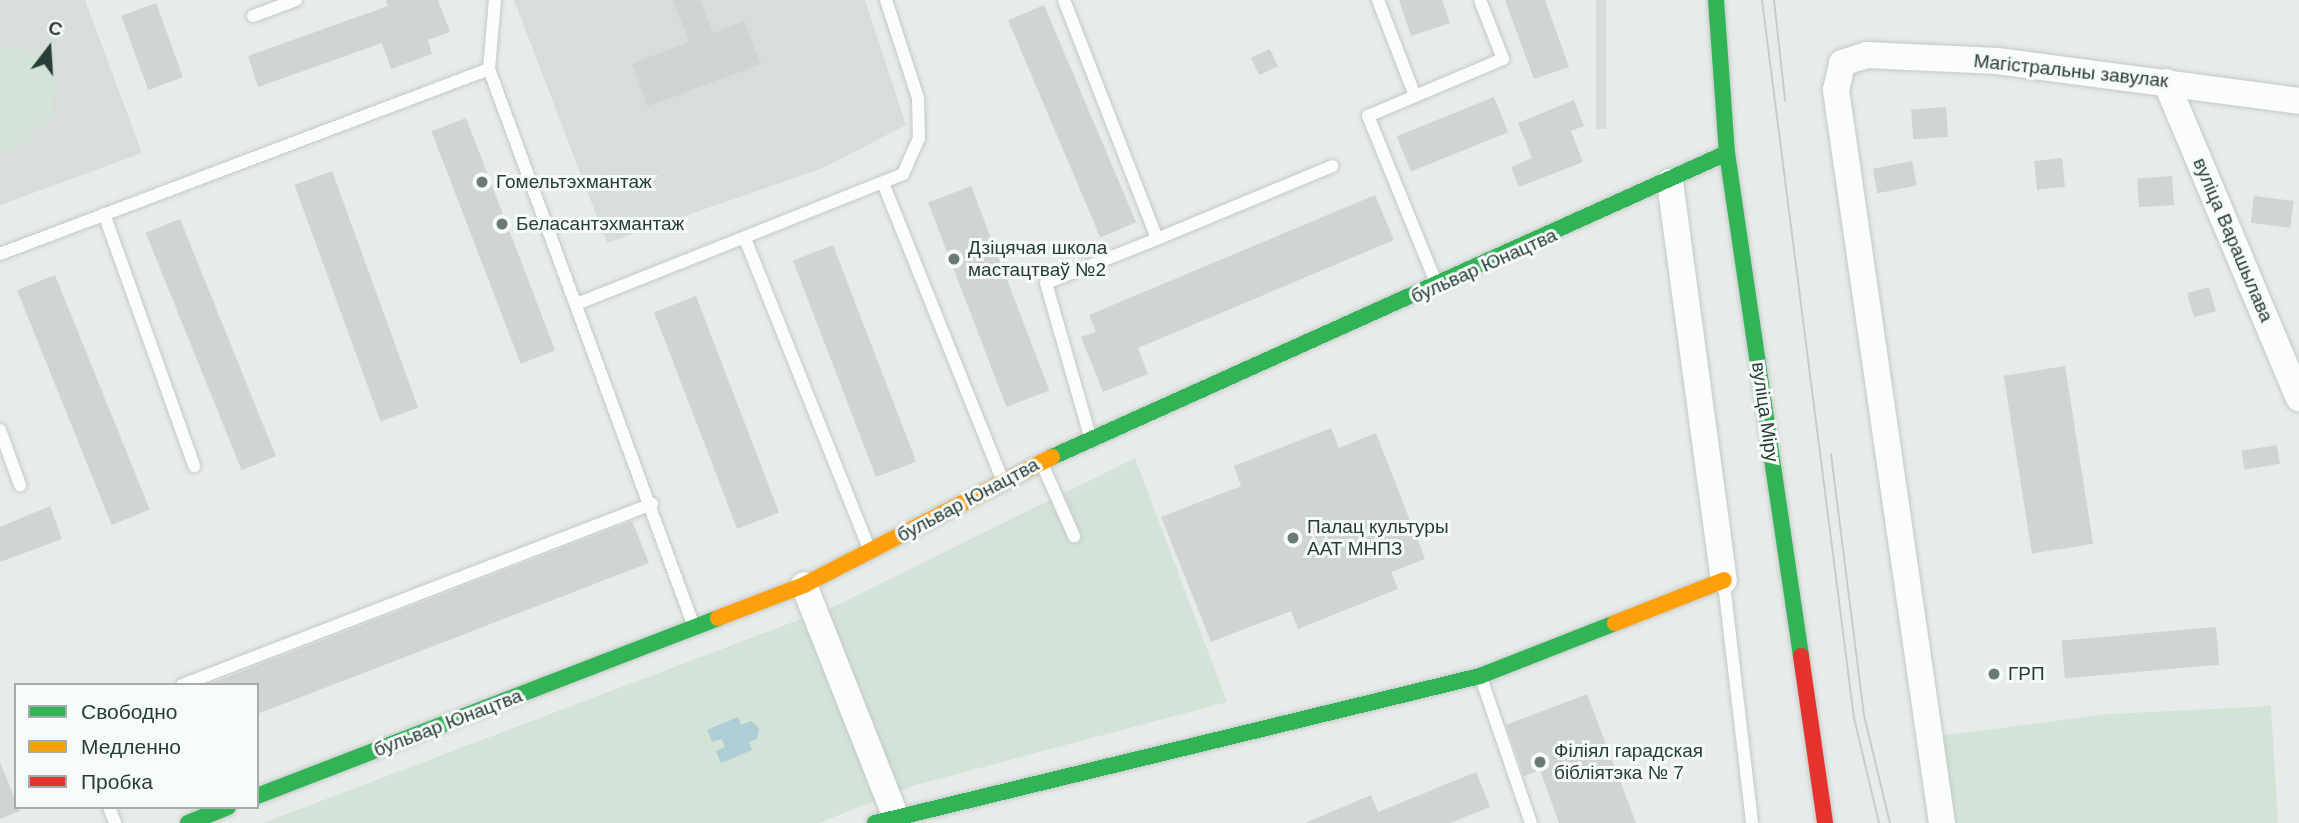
<!DOCTYPE html>
<meta charset="utf-8">
<style>
body{margin:0}
#map{position:relative;width:2299px;height:823px;overflow:hidden;background:#e7ecea;font-family:Helvetica,sans-serif}
div>[style]{position:absolute}
[style*='--x']{left:calc(var(--x)*1px);top:calc(var(--y)*1px);width:calc(var(--w)*1px);rotate:calc(var(--a)*1deg)}
.built>*{inset:0;background:#d6ddda;transform-origin:0 0}
.green>*{inset:0;background:#d3e3d8}
.water>*{inset:0;background:#aecdd4}
.building>*{inset:0;background:#d0d4d3;transform-origin:0 0}
.roads{filter:drop-shadow(0 0 2px #c4c9c7) drop-shadow(0 0 2px #c4c9c7)}
.lane>*{height:12px;margin:-6px;padding:0 6px;transform-origin:6px;border-radius:6px;background:#fbfcfc}
.street>*{height:26px;margin:-13px;padding:0 13px;transform-origin:13px;border-radius:13px;background:#fbfcfc}
.fast>*{height:16px;margin:-8px;padding:0 8px;transform-origin:8px;border-radius:8px;background:#30b455}
.slow>*{height:16px;margin:-8px;padding:0 8px;transform-origin:8px;border-radius:8px;background:#ff9f0a}
.jam>*{height:16px;margin:-8px;padding:0 8px;transform-origin:8px;border-radius:8px;background:#e5322d}
.tram>*{height:2px;margin:-1px;padding:0 1px;transform-origin:1px;border-radius:1px;background:#c8cccb}
.dots>*{width:19px;height:19px;translate:-50% -50%;box-sizing:border-box;border:4px solid #f6faf8;border-radius:50%}
span{translate:-50% -50%;white-space:nowrap;text-align:center;line-height:1.15;-webkit-text-stroke:6px #f6faf8;paint-order:stroke}
.street-label{font-size:19px;color:#273d38}
.poi-label{font-size:19px;color:#273d38}
.left{translate:0 -50%;text-align:left}
.legend{position:absolute;left:14px;top:683px;width:245px;height:126px;box-sizing:border-box;background:#f6faf8;border:2px solid #a3aeab;margin:0;padding:9px 12px;list-style:none;font-size:21px;color:#273d38}
.legend li{display:flex;align-items:center;gap:14px;height:35px}
.legend b{width:35px;border:2px solid #a3aeab}
.north{position:absolute;left:14px;top:14px;width:70px;height:70px;-webkit-text-stroke:5px #f6faf8;paint-order:stroke;rotate:17deg;font-size:19px;font-weight:700;line-height:28px;text-align:center;color:#273d38}
.north::after{content:'';display:block;margin:auto;width:24px;height:32px;background:#273d38;clip-path:polygon(50% 0,100% 100%,50% 72%,0 100%)}
</style>
<div id="map">
<div class="built">
<div style="clip-path:polygon(0 0,85px 0,142px 153px,0 205px)"></div>
<div style="clip-path:polygon(514px 0,865px 0,906px 125px,823px 168px,607px 243px)"></div>
<div style="left:1596px;top:0;width:10px;height:129px"></div>
</div>
<div class="green">
<div style="clip-path:polygon(0 46px,33px 52px,56px 84px,50px 118px,22px 145px,0 153px)"></div>
<div style="clip-path:polygon(1135px 458px,1227px 702px,912px 786px,819px 823px,263px 823px,835px 606px)"></div>
<div style="clip-path:polygon(2271px 706px,2278px 823px,1954px 823px,1939px 736px,2109px 714px)"></div>
</div>
<div class="water">
<div style="clip-path:polygon(738px 717px,741px 725px,751px 721px,759px 728px,757px 739px,749px 742px,752px 750px,721px 763px,716px 751px,725px 747px,722px 739px,712px 742px,707px 730px)"></div>
</div>
<div class="building">
<div style="clip-path:polygon(386px 0,438px 0,450px 32px,428px 40px,432px 54px,391px 69px,382px 43px,258px 87px,248px 56px,388px 6px)"></div>
<div style="clip-path:polygon(673px 0,700px 0,713px 33px,744px 21px,761px 64px,648px 106px,632px 64px,689px 42px)"></div>
<div style="clip-path:polygon(1399px 0,1442px 0,1450px 23px,1411px 36px)"></div>
<div style="clip-path:polygon(1505px 0,1545px 0,1569px 67px,1534px 79px)"></div>
<div style="left:156px;top:3px;width:79px;height:37px;rotate:70deg"></div>
<div style="left:1044px;top:5px;width:236px;height:39px;rotate:67deg"></div>
<div style="left:1270px;top:49px;width:19px;height:21px;rotate:65deg"></div>
<div style="left:1494px;top:97px;width:38px;height:105px;rotate:68deg"></div>
<div style="clip-path:polygon(1574px 100px,1584px 126px,1571px 131px,1583px 162px,1519px 187px,1511px 167px,1532px 158px,1518px 123px)"></div>
<div style="left:1946px;top:107px;width:30px;height:35px;rotate:86deg"></div>
<div style="left:466px;top:118px;width:249px;height:37px;rotate:69deg"></div>
<div style="left:2062px;top:158px;width:29px;height:28px;rotate:84deg"></div>
<div style="left:1912px;top:161px;width:25px;height:40px;rotate:79deg"></div>
<div style="left:332px;top:171px;width:252px;height:40px;rotate:70deg"></div>
<div style="left:2172px;top:176px;width:29px;height:35px;rotate:86deg"></div>
<div style="left:971px;top:186px;width:219px;height:46px;rotate:69deg"></div>
<div style="clip-path:polygon(1375px 195px,1394px 240px,1138px 348px,1148px 374px,1103px 392px,1081px 337px,1096px 332px,1089px 315px)"></div>
<div style="left:2254px;top:196px;width:40px;height:27px;rotate:7deg"></div>
<div style="left:180px;top:219px;width:256px;height:37px;rotate:68deg"></div>
<div style="left:833px;top:245px;width:232px;height:43px;rotate:69deg"></div>
<div style="left:55px;top:275px;width:253px;height:41px;rotate:68deg"></div>
<div style="left:2209px;top:287px;width:25px;height:23px;rotate:74deg"></div>
<div style="left:696px;top:296px;width:232px;height:45px;rotate:69deg"></div>
<div style="left:2065px;top:366px;width:180px;height:62px;rotate:81deg"></div>
<div style="clip-path:polygon(1331px 428px,1339px 448px,1376px 433px,1425px 559px,1391px 572px,1398px 589px,1298px 629px,1291px 611px,1211px 642px,1161px 517px,1241px 486px,1234px 466px)"></div>
<div style="left:2277px;top:445px;width:19px;height:36px;rotate:81deg"></div>
<div style="clip-path:polygon(50px 506px,62px 539px,0 562px,0 527px)"></div>
<div style="clip-path:polygon(632px 521px,649px 563px,257px 714px,257px 685px,207px 685px)"></div>
<div style="left:2216px;top:627px;width:38px;height:155px;rotate:85deg"></div>
<div style="clip-path:polygon(1587px 694px,1636px 823px,1559px 823px,1540px 770px,1524px 776px,1506px 725px)"></div>
<div style="clip-path:polygon(0 762px,20px 811px,0 819px)"></div>
<div style="clip-path:polygon(1476px 772px,1490px 807px,1450px 823px,1305px 823px,1371px 795px,1378px 812px)"></div>
</div>
<div class="roads">
<div class="lane">
<div style="--x:495;--y:0;--w:69;--a:95"></div>
<div style="--x:489;--y:69;--w:591;--a:69.82"></div>
<div style="--x:1064;--y:0;--w:256;--a:68.7"></div>
<div style="--x:1157;--y:239;--w:119;--a:158.4"></div>
<div style="--x:1046;--y:283;--w:156;--a:74"></div>
<div style="--x:1378;--y:0;--w:103;--a:68.9"></div>
<div style="--x:253;--y:16;--w:46;--a:-20.4"></div>
<div style="--x:883;--y:183;--w:319;--a:68.1"></div>
<div style="--x:104;--y:214;--w:268;--a:70.3"></div>
<div style="--x:1157;--y:239;--w:190;--a:-22.6"></div>
<div style="--x:746;--y:241;--w:332;--a:68.2"></div>
<div style="--x:0;--y:254;--w:523;--a:-20.72"></div>
<div style="--x:1437;--y:285;--w:183;--a:-112.2"></div>
<div style="--x:1368;--y:116;--w:147;--a:-22.9"></div>
<div style="--x:1503;--y:59;--w:63;--a:-111.3"></div>
<div style="--x:579;--y:303;--w:349;--a:-21.7"></div>
<div style="--x:903;--y:174;--w:39;--a:-66"></div>
<div style="--x:919;--y:138;--w:40;--a:-91.4"></div>
<div style="--x:918;--y:98;--w:103;--a:-108.1"></div>
<div style="--x:0;--y:430;--w:59;--a:70"></div>
<div style="--x:1043;--y:466;--w:77;--a:66.1"></div>
<div style="--x:1724;--y:584;--w:241;--a:83.3"></div>
<div style="--x:1481;--y:678;--w:153;--a:71"></div>
<div style="--x:182;--y:685;--w:504;--a:-21.06"></div>
<div style="--x:109;--y:807;--w:17;--a:69"></div>
</div>
<div class="street">
<div style="--x:2166;--y:82;--w:343;--a:67.2"></div>
<div style="--x:1670;--y:182;--w:402;--a:82.3"></div>
<div style="--x:804;--y:585;--w:247;--a:68.4"></div>
<div style="--x:1942;--y:823;--w:741;--a:-98.23"></div>
<div style="--x:1836;--y:90;--w:28;--a:-77"></div>
<div style="--x:1842;--y:63;--w:25;--a:-18"></div>
<div style="--x:1866;--y:55;--w:131;--a:2.6"></div>
<div style="--x:1997;--y:61;--w:305;--a:7.5"></div>
</div>
<div class="fast">
<div style="--x:1716;--y:0;--w:153;--a:85.9"></div>
<div style="--x:1727;--y:153;--w:508;--a:81.63"></div>
<div style="--x:1052;--y:457;--w:740;--a:-24.25"></div>
<div style="--x:257;--y:796;--w:494;--a:-21.1"></div>
<div style="--x:188;--y:823;--w:43;--a:-21.8"></div>
<div style="--x:875;--y:823;--w:623;--a:-13.66"></div>
<div style="--x:1480;--y:676;--w:145;--a:-21.4"></div>
</div>
<div class="slow">
<div style="--x:718;--y:618;--w:92;--a:-21"></div>
<div style="--x:804;--y:585;--w:279;--a:-27.3"></div>
<div style="--x:1615;--y:623;--w:117;--a:-21.5"></div>
</div>
<div class="jam">
<div style="--x:1801;--y:656;--w:169;--a:81.8"></div>
</div>
</div>
<div class="tram">
<div style="--x:1762;--y:0;--w:724;--a:82.7"></div>
<div style="--x:1854;--y:718;--w:108;--a:76.6"></div>
<div style="--x:1774;--y:0;--w:101;--a:83.7"></div>
<div style="--x:1831;--y:454;--w:263;--a:82.8"></div>
<div style="--x:1864;--y:715;--w:111;--a:76.5"></div>
</div>
<div class="dots">
<div style="left:482px;top:182px;background:#6a7a76"></div>
<div style="left:502px;top:224px;background:#6a7a76"></div>
<div style="left:954px;top:259px;background:#6a7a76"></div>
<div style="left:1293px;top:538px;background:#6a7a76"></div>
<div style="left:1994px;top:674px;background:#6a7a76"></div>
<div style="left:1540px;top:762px;background:#6a7a76"></div>
</div>
<div class="street-label">
<span style="left:2071px;top:71px;rotate:6deg">Магістральны завулак</span>
<span style="left:2233px;top:240px;rotate:67deg">вуліца Варашылава</span>
<span style="left:1484px;top:266px;rotate:-24deg">бульвар Юнацтва</span>
<span style="left:1765px;top:412px;rotate:82deg">вуліца Міру</span>
<span style="left:968px;top:500px;rotate:-28deg">бульвар Юнацтва</span>
<span style="left:448px;top:723px;rotate:-21deg">бульвар Юнацтва</span>
</div>
<div class="poi-label">
<span class="left" style="left:496px;top:182px">Гомельтэхмантаж</span>
<span class="left" style="left:516px;top:224px">Беласантэхмантаж</span>
<span class="left" style="left:968px;top:259px">Дзіцячая школа<br>мастацтваў №2</span>
<span class="left" style="left:1307px;top:538px">Палац культуры<br>ААТ МНПЗ</span>
<span class="left" style="left:2008px;top:674px">ГРП</span>
<span class="left" style="left:1554px;top:762px">Філіял гарадская<br>бібліятэка № 7</span>
</div>
<ul class="legend">
<li><b style="height:9px;background:#30b455"></b>Свободно</li>
<li><b style="height:9px;background:#ff9f0a"></b>Медленно</li>
<li><b style="height:9px;background:#e5322d"></b>Пробка</li>
</ul>
<div class="north">С</div>
</div>
